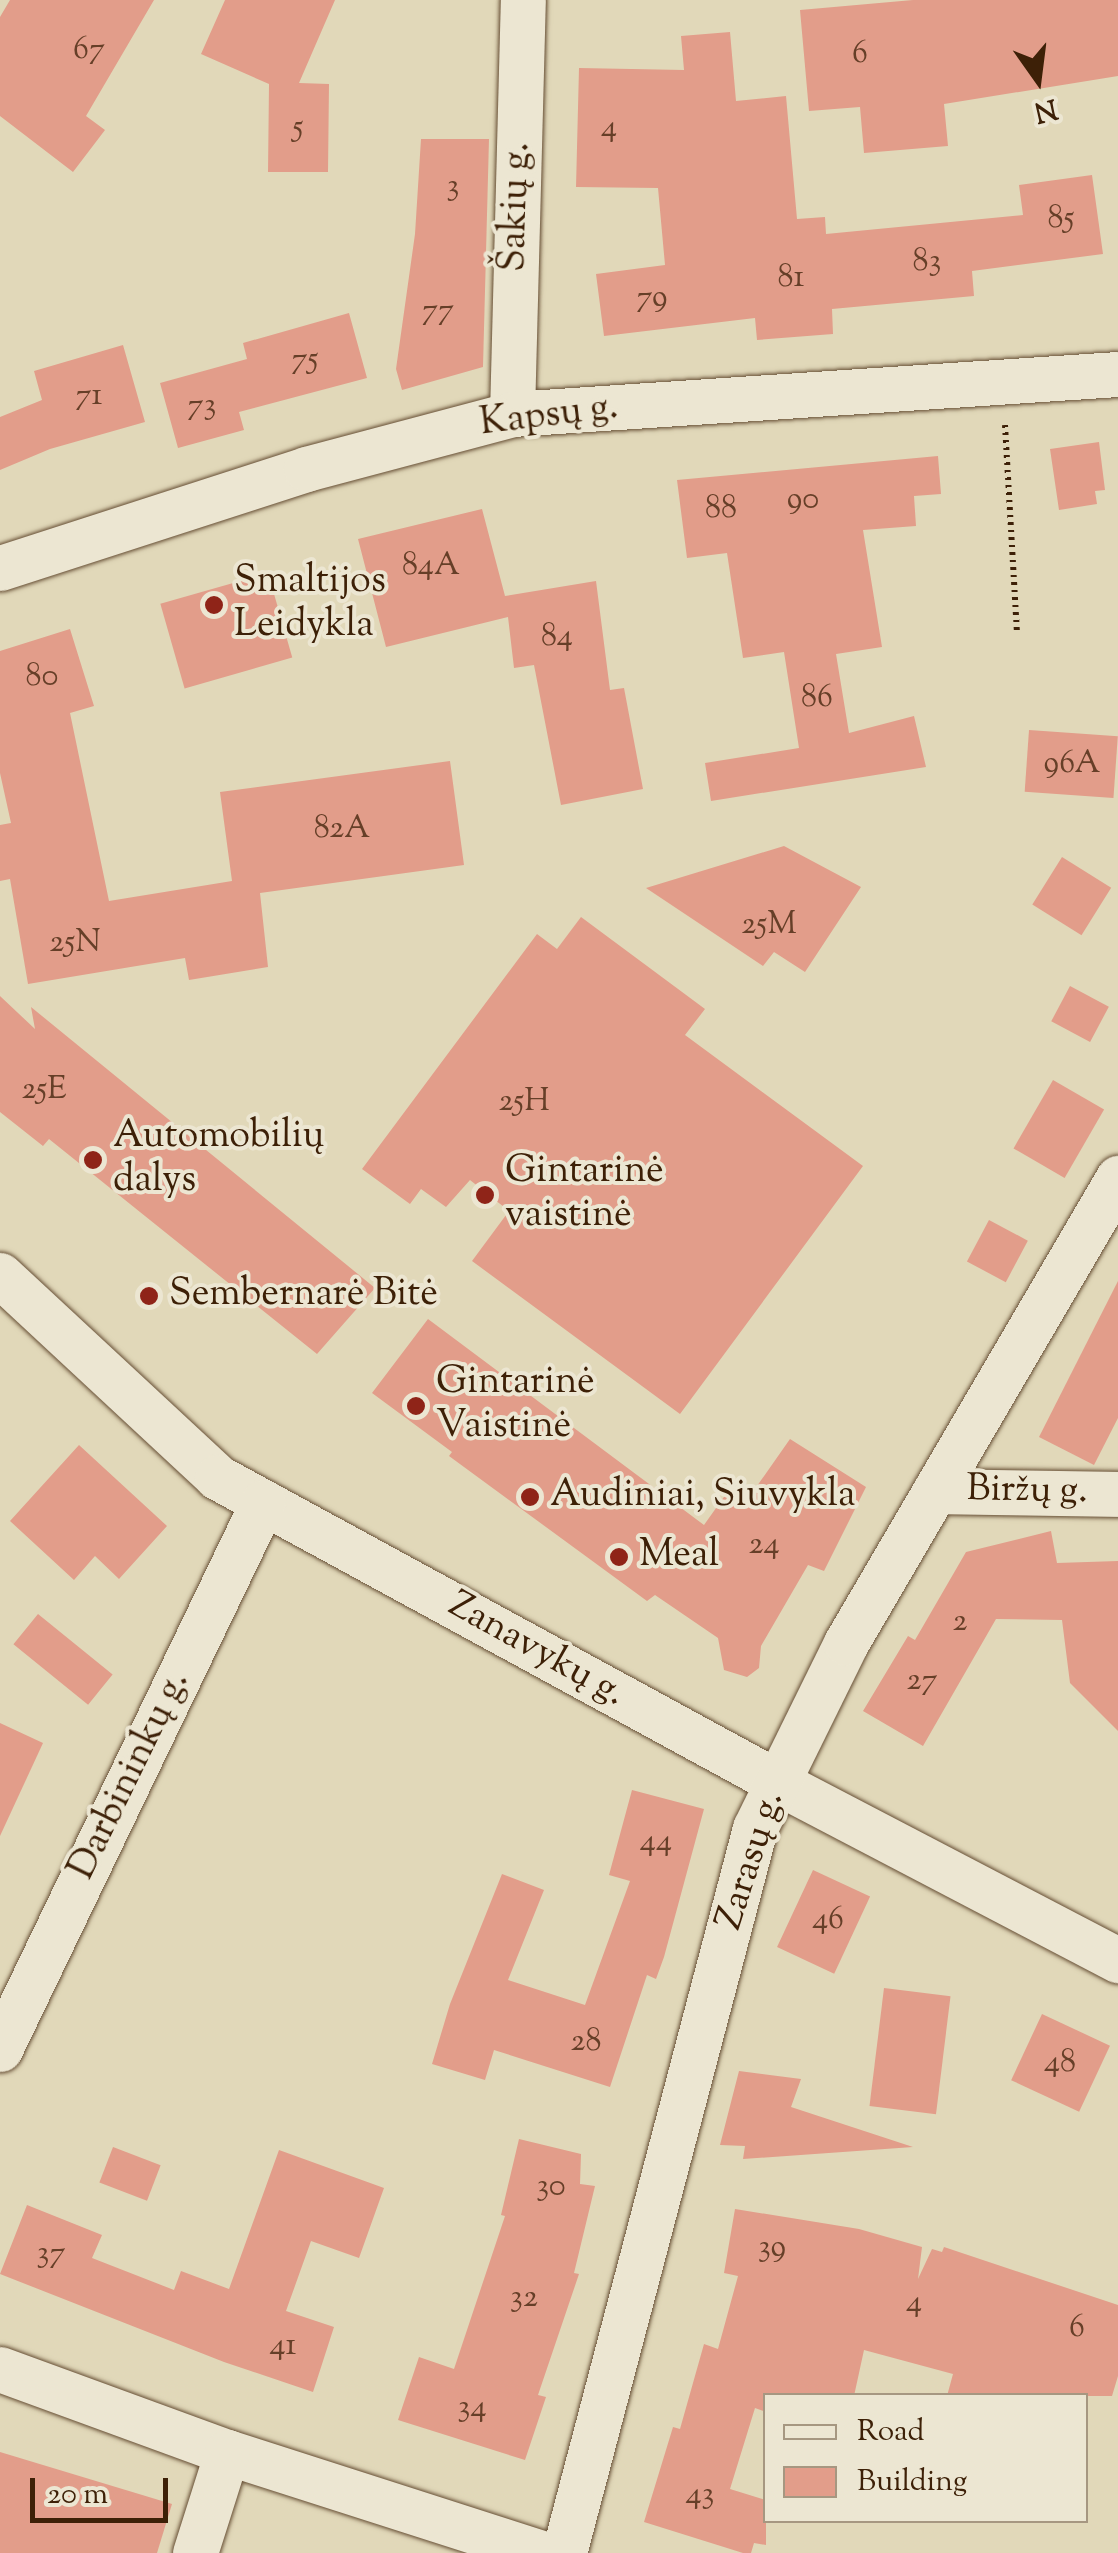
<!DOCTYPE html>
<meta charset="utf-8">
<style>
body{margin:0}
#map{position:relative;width:1118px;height:2553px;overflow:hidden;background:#e1d8b9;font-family:"Sorts Mill Goudy",serif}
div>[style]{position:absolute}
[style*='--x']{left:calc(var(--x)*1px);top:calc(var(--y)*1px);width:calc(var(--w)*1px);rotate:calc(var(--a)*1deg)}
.building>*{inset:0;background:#e29d8a;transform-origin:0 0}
.path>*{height:6px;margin-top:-3px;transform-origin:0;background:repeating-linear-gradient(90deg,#3d2007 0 2.5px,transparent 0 7.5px)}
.roads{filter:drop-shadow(0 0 2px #664e34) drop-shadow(0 0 2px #664e34)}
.minor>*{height:45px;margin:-22.5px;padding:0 22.5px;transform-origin:22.5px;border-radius:22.5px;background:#ece6d2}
.dots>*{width:28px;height:28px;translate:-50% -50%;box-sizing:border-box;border:5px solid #ece6d2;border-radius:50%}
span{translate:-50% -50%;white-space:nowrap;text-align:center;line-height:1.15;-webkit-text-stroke:8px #ece6d2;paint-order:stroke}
.number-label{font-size:32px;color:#663f28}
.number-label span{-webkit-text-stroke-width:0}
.street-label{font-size:38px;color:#3d2007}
.poi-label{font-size:38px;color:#3d2007}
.left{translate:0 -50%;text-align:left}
.legend{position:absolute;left:763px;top:2393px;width:325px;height:130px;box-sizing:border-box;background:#ece6d2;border:2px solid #a69781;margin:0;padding:12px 18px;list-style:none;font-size:30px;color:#3d2007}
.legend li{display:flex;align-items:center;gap:20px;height:50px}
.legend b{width:50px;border:2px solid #a69781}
.north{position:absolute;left:988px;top:30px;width:100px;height:100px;-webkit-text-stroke:8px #ece6d2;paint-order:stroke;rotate:166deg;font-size:28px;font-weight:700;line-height:40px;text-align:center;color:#3d2007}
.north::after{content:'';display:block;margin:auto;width:35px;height:45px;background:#3d2007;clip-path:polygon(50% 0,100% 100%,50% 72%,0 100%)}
.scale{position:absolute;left:30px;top:2478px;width:138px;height:45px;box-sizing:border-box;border:5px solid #3d2007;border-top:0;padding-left:12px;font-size:30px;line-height:35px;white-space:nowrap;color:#3d2007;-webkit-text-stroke:8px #ece6d2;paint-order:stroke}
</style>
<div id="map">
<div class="building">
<div style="clip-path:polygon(10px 0,154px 0,86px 116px,105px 130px,73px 172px,0 116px,0 17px)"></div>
<div style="clip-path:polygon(225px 0,335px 0,299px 83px,329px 84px,328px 172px,268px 172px,269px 84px,201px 54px)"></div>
<div style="clip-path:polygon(913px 0,1118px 0,1118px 76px,944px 104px,948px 146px,864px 153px,860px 107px,809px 111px,800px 10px)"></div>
<div style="clip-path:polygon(730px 32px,736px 101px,786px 96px,797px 219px,825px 217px,826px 234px,1023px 215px,1019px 185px,1092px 175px,1103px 254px,972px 271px,974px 296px,832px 309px,833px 334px,757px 340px,755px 318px,604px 336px,596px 274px,665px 265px,658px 188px,576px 187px,579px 68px,684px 70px,681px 36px)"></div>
<div style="clip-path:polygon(421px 139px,489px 139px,483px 367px,402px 390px,396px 369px,415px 234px)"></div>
<div style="clip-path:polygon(349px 313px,367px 378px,239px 412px,244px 430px,178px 448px,160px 383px,247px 359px,243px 343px)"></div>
<div style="clip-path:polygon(123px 345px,145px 422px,50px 449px,0 470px,0 417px,42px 400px,34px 371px)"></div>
<div style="clip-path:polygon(1099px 442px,1105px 490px,1095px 491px,1097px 504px,1059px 510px,1050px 449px)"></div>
<div style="clip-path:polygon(938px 456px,941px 494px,914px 496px,916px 526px,863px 530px,882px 647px,836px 654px,849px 733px,914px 716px,926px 767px,711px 801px,705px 763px,799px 748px,784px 652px,743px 658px,727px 553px,687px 558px,677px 480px)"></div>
<div style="clip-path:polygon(482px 509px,505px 596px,596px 581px,610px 690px,624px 688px,643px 789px,561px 805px,534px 665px,514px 668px,508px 617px,386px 647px,358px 539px)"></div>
<div style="left:268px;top:573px;width:88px;height:112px;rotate:74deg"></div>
<div style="clip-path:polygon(70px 629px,94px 706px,70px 713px,109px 901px,232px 881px,220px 792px,450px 761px,464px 865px,260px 893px,268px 967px,189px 980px,185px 958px,28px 984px,10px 879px,0 881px,0 825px,11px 823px,0 773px,0 651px)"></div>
<div style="left:1029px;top:730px;width:89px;height:62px;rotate:4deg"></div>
<div style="clip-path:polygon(784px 846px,861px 887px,805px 972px,774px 952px,763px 966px,646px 888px)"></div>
<div style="left:1062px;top:857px;width:58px;height:56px;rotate:32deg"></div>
<div style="clip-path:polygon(581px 917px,705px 1009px,685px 1035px,863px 1166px,680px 1414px,472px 1261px,509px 1211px,470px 1180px,446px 1207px,421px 1189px,410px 1204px,362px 1169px,537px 934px,557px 949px)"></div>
<div style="left:1070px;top:986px;width:44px;height:40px;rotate:28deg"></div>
<div style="clip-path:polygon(0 996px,35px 1029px,31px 1007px,375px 1288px,317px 1354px,49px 1139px,43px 1146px,0 1112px)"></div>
<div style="left:1053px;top:1080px;width:59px;height:79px;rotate:30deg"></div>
<div style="left:989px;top:1220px;width:44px;height:47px;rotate:28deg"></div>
<div style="clip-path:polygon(1118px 1281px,1118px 1418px,1094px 1465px,1039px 1437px)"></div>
<div style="clip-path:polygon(428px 1319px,704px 1525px,726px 1494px,743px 1506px,790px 1439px,866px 1487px,824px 1571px,808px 1565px,761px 1646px,759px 1668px,747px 1677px,724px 1670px,718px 1638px,655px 1595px,647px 1601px,449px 1456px,452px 1452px,372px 1393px)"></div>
<div style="clip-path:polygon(79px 1445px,167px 1526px,119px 1579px,95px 1556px,74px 1580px,10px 1521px)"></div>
<div style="clip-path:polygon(1051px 1531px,1057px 1563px,1118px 1561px,1118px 1731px,1070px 1683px,1062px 1620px,996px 1619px,923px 1746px,863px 1711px,908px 1636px,915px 1640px,966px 1552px)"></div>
<div style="left:38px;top:1614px;width:96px;height:39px;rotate:39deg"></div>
<div style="clip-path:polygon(0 1723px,43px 1743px,0 1836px)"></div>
<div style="clip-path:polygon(632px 1790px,704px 1809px,664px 1957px,656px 1979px,647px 1975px,610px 2087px,494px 2050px,485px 2080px,432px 2064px,450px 2004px,502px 1874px,544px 1890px,508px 1980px,585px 2005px,630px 1881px,609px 1875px)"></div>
<div style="left:813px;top:1870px;width:63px;height:85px;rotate:25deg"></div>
<div style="left:884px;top:1988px;width:67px;height:119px;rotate:7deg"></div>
<div style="left:1042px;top:2014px;width:75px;height:73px;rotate:25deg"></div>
<div style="clip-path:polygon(739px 2071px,801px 2079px,791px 2107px,913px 2147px,743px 2159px,745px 2146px,720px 2145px)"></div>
<div style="clip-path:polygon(519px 2139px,581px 2154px,580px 2184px,595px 2186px,574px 2273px,579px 2274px,538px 2395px,546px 2397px,525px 2460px,398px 2420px,419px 2357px,454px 2369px,505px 2216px,501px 2215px)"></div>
<div style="left:113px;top:2147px;width:51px;height:38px;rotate:21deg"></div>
<div style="clip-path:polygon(279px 2150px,384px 2188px,359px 2258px,311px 2241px,286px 2311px,334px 2327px,313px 2392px,224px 2362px,0 2274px,27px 2205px,102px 2235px,92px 2258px,174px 2290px,181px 2271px,229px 2289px)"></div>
<div style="clip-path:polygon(735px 2209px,859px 2229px,922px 2247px,918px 2279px,932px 2249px,942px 2252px,944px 2247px,1118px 2305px,1118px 2376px,1112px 2396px,947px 2396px,953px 2374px,864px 2350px,854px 2396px,766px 2396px,766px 2412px,755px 2408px,730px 2489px,766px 2500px,766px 2545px,754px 2543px,751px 2553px,743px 2553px,644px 2522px,673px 2427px,680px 2429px,704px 2344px,718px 2349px,738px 2276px,724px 2273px)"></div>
<div style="clip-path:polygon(0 2452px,172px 2504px,157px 2553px,0 2553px)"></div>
</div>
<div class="path">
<div style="--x:1005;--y:425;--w:208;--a:86.7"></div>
</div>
<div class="roads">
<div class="minor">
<div style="--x:512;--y:414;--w:414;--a:-88.5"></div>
<div style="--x:0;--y:568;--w:322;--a:-17.9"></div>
<div style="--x:306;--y:469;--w:213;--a:-14.9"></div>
<div style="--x:512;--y:414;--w:607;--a:-3.78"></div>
<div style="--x:0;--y:1275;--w:296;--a:42.9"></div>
<div style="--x:217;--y:1477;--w:638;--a:28.57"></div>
<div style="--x:777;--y:1782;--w:385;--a:27.6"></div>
<div style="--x:935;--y:1491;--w:183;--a:0.9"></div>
<div style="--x:0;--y:2049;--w:607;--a:-64.32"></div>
<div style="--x:0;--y:2369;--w:242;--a:20.1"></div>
<div style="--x:227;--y:2452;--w:331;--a:17.8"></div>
<div style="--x:195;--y:2553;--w:106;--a:-72.4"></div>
<div style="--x:564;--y:2553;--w:750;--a:-75.24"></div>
<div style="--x:755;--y:1828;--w:206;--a:-63.8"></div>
<div style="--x:846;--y:1643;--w:539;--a:-59.67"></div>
</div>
</div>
<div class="dots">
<div style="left:214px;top:605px;background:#8f2418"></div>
<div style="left:93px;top:1160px;background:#8f2418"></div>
<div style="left:485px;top:1195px;background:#8f2418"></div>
<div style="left:149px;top:1296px;background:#8f2418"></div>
<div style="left:416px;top:1406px;background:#8f2418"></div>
<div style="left:530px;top:1497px;background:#8f2418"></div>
<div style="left:619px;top:1557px;background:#8f2418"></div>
</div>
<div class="number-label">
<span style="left:89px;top:50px">67</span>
<span style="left:860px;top:54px">6</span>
<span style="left:298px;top:128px">5</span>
<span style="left:609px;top:128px">4</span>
<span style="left:453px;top:187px">3</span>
<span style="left:1061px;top:219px">85</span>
<span style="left:927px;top:262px">83</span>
<span style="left:791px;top:278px">81</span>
<span style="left:652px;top:298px">79</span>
<span style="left:438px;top:311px">77</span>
<span style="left:305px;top:360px">75</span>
<span style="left:89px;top:396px">71</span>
<span style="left:202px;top:406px">73</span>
<span style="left:803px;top:500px">90</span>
<span style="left:721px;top:509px">88</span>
<span style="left:431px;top:566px">84A</span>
<span style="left:557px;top:637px">84</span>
<span style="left:42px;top:677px">80</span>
<span style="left:817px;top:698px">86</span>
<span style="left:1072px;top:764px">96A</span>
<span style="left:342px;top:829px">82A</span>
<span style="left:769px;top:925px">25M</span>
<span style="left:75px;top:943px">25N</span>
<span style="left:44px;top:1090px">25E</span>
<span style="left:524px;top:1102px">25H</span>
<span style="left:764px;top:1545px">24</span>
<span style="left:960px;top:1622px">2</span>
<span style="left:922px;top:1681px">27</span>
<span style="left:656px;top:1842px">44</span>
<span style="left:828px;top:1920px">46</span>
<span style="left:586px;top:2042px">28</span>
<span style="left:1060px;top:2063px">48</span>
<span style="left:551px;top:2187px">30</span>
<span style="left:772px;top:2248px">39</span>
<span style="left:51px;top:2254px">37</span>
<span style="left:524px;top:2298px">32</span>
<span style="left:914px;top:2303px">4</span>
<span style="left:1077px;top:2328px">6</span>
<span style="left:283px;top:2346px">41</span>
<span style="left:472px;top:2408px">34</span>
<span style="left:700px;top:2495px">43</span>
</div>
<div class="street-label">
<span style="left:517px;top:207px;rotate:-88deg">Šakių g.</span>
<span style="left:549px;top:417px;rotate:-7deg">Kapsų g.</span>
<span style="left:1027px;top:1492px;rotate:1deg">Biržų g.</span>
<span style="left:536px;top:1651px;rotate:29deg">Zanavykų g.</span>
<span style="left:131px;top:1776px;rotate:-64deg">Darbininkų g.</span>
<span style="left:752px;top:1861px;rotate:-72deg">Zarasų g.</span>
</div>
<div class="poi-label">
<span class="left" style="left:234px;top:605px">Smaltijos<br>Leidykla</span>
<span class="left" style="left:113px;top:1160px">Automobilių<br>dalys</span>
<span class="left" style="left:505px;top:1195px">Gintarinė<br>vaistinė</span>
<span class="left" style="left:169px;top:1296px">Sembernarė Bitė</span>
<span class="left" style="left:436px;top:1406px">Gintarinė<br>Vaistinė</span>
<span class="left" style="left:550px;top:1497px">Audiniai, Siuvykla</span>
<span class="left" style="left:639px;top:1557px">Meal</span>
</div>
<ul class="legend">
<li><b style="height:12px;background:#ece6d2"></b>Road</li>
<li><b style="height:28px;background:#e29d8a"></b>Building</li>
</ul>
<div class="north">N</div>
<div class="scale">20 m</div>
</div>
